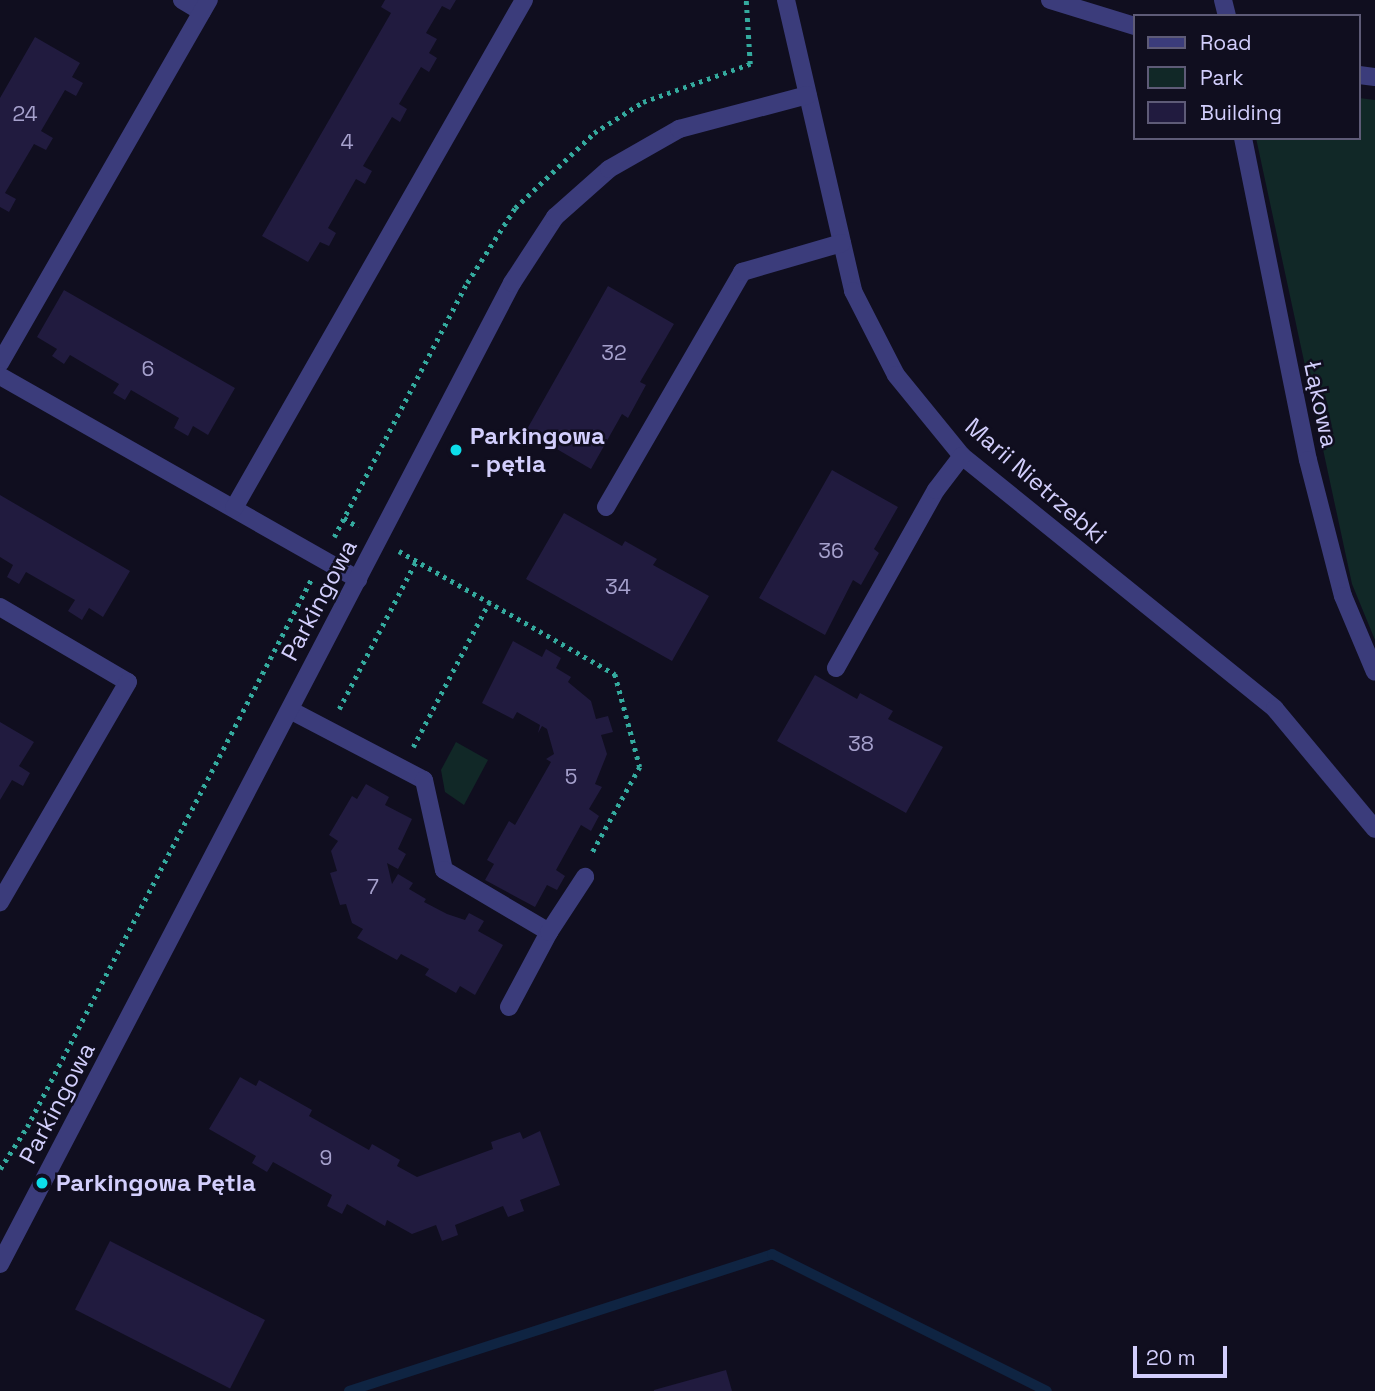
<!DOCTYPE html>
<meta charset="utf-8">
<style>
body{margin:0}
#map{position:relative;width:1375px;height:1391px;overflow:hidden;background:#100e1f;font-family:"Space Grotesk",sans-serif}
div>[style]{position:absolute}
[style*='--x']{left:calc(var(--x)*1px);top:calc(var(--y)*1px);width:calc(var(--w)*1px);rotate:calc(var(--a)*1deg)}
.green>*{inset:0;background:#112827}
.stream>*{height:10px;margin:-5px;padding:0 5px;transform-origin:5px;border-radius:5px;background:#0f2442}
.building>*{inset:0;background:#211b3f;transform-origin:0 0}
.path>*{height:4.5px;margin-top:-2.25px;transform-origin:0;background:repeating-linear-gradient(90deg,#34aa9e 0 3.5px,transparent 0 8.5px)}
.minor>*{height:18px;margin:-9px;padding:0 9px;transform-origin:9px;border-radius:9px;background:#3b3c7b}
.dots>*{width:19px;height:19px;translate:-50% -50%;box-sizing:border-box;border:4px solid #100e1f;border-radius:50%}
span{translate:-50% -50%;white-space:nowrap;text-align:center;line-height:1.15;-webkit-text-stroke:5px #100e1f;paint-order:stroke}
.number-label{font-size:21px;color:#a6a1cd}
.number-label span{-webkit-text-stroke-width:0}
.street-label{font-size:24px;color:#d2cefc}
.poi-label{font-size:24px;color:#d2cefc;font-weight:700}
.left{translate:0 -50%;text-align:left}
.legend{position:absolute;left:1133px;top:14px;width:228px;height:126px;box-sizing:border-box;background:#100e1f;border:2px solid #5e5b77;margin:0;padding:9px 12px;list-style:none;font-size:21px;color:#d2cefc}
.legend li{display:flex;align-items:center;gap:14px;height:35px}
.legend b{width:35px;border:2px solid #5e5b77}
.scale{position:absolute;left:1133px;top:1346px;width:94px;height:32px;box-sizing:border-box;border:4px solid #d2cefc;border-top:0;padding-left:9px;font-size:21px;line-height:24px;white-space:nowrap;color:#d2cefc;-webkit-text-stroke:5px #100e1f;paint-order:stroke}
</style>
<div id="map">
<div class="green">
<div style="clip-path:polygon(1359px 98px,1375px 100px,1375px 640px,1352px 584px,1256px 138px,1359px 138px)"></div>
<div style="clip-path:polygon(456px 742px,488px 760px,464px 805px,445px 792px,441px 770px)"></div>
</div>
<div class="stream">
<div style="--x:349;--y:1391;--w:445;--a:-17.9"></div>
<div style="--x:772;--y:1254;--w:307;--a:26.5"></div>
</div>
<div class="building">
<div style="clip-path:polygon(385px 0,456px 0,450px 10px,442px 6px,426px 33px,437px 39px,429px 53px,437px 58px,429px 72px,421px 67px,399px 104px,407px 109px,400px 122px,392px 117px,363px 166px,372px 171px,365px 184px,356px 179px,328px 228px,336px 233px,329px 246px,320px 242px,308px 262px,262px 236px,391px 13px,381px 7px)"></div>
<div style="clip-path:polygon(35px 37px,80px 63px,72px 77px,83px 83px,76px 96px,65px 90px,41px 131px,53px 138px,46px 150px,34px 144px,5px 193px,16px 199px,9px 212px,0 207px,0 98px)"></div>
<div style="clip-path:polygon(608px 286px,674px 324px,640px 382px,646px 385px,628px 418px,622px 414px,591px 469px,526px 431px)"></div>
<div style="clip-path:polygon(64px 290px,235px 388px,208px 435px,193px 426px,188px 436px,174px 428px,179px 418px,131px 390px,125px 400px,113px 393px,119px 384px,70px 355px,64px 364px,52px 356px,57px 349px,37px 337px)"></div>
<div style="clip-path:polygon(832px 470px,898px 507px,874px 549px,879px 553px,861px 585px,853px 580px,825px 635px,759px 598px)"></div>
<div style="clip-path:polygon(0 495px,130px 571px,103px 617px,89px 608px,82px 620px,68px 611px,75px 600px,26px 572px,19px 584px,7px 577px,13px 565px,0 557px)"></div>
<div style="clip-path:polygon(564px 513px,622px 546px,625px 541px,657px 559px,653px 565px,709px 596px,672px 661px,526px 579px)"></div>
<div style="clip-path:polygon(513px 641px,542px 657px,546px 649px,561px 658px,556px 668px,571px 677px,568px 682px,591px 701px,596px 719px,608px 716px,613px 732px,601px 735px,607px 754px,595px 784px,602px 787px,589px 809px,599px 816px,591px 831px,581px 825px,556px 870px,565px 876px,557px 890px,547px 885px,535px 907px,485px 880px,494px 864px,487px 860px,509px 821px,515px 825px,551px 762px,546px 759px,554px 754px,547px 729px,542px 726px,538px 733px,540px 725px,517px 712px,513px 719px,482px 703px)"></div>
<div style="clip-path:polygon(815px 675px,857px 699px,860px 693px,893px 711px,888px 719px,943px 747px,906px 813px,777px 741px)"></div>
<div style="clip-path:polygon(0 722px,34px 742px,19px 766px,30px 773px,23px 786px,12px 780px,0 800px)"></div>
<div style="clip-path:polygon(366px 784px,389px 797px,385px 805px,412px 819px,398px 849px,406px 854px,398px 869px,387px 863px,392px 884px,398px 874px,413px 883px,409px 889px,426px 899px,424px 902px,447px 914px,465px 920px,469px 913px,484px 921px,478px 931px,503px 945px,475px 995px,460px 986px,456px 993px,425px 975px,429px 969px,401px 954px,397px 960px,357px 938px,363px 929px,352px 923px,346px 904px,340px 905px,330px 873px,337px 871px,331px 851px,338px 841px,329px 835px,352px 796px,357px 799px)"></div>
<div style="clip-path:polygon(240px 1077px,256px 1086px,259px 1080px,312px 1110px,309px 1116px,369px 1150px,372px 1144px,400px 1160px,397px 1166px,417px 1177px,493px 1149px,491px 1142px,520px 1132px,523px 1139px,540px 1131px,560px 1185px,520px 1200px,524px 1211px,508px 1217px,503px 1206px,455px 1225px,458px 1235px,442px 1241px,436px 1225px,412px 1234px,387px 1220px,385px 1226px,347px 1204px,342px 1214px,327px 1206px,332px 1195px,273px 1162px,267px 1172px,252px 1163px,256px 1156px,209px 1129px)"></div>
<div style="left:110px;top:1241px;width:174px;height:77px;rotate:27deg"></div>
<div style="clip-path:polygon(726px 1370px,732px 1391px,654px 1391px,654px 1390px)"></div>
</div>
<div class="path">
<div style="--x:344;--y:518;--w:17;--a:33"></div>
<div style="--x:334;--y:537;--w:287;--a:-62.4"></div>
<div style="--x:467;--y:283;--w:89;--a:-57.4"></div>
<div style="--x:515;--y:208;--w:109;--a:-43.5"></div>
<div style="--x:594;--y:133;--w:58;--a:-32.3"></div>
<div style="--x:643;--y:102;--w:114;--a:-19.6"></div>
<div style="--x:750;--y:64;--w:64;--a:-93.6"></div>
<div style="--x:399;--y:551;--w:249;--a:29.7"></div>
<div style="--x:615;--y:674;--w:96;--a:75"></div>
<div style="--x:640;--y:767;--w:101;--a:119.1"></div>
<div style="--x:339;--y:709;--w:167;--a:-62.5"></div>
<div style="--x:413;--y:747;--w:164;--a:-62.3"></div>
<div style="--x:0;--y:1169;--w:50;--a:-57.3"></div>
<div style="--x:27;--y:1127;--w:619;--a:-62.57"></div>
</div>
<div class="minor">
<div style="--x:182;--y:0;--w:23;--a:31"></div>
<div style="--x:786;--y:0;--w:299;--a:77"></div>
<div style="--x:853;--y:291;--w:94;--a:62.9"></div>
<div style="--x:896;--y:375;--w:104;--a:50.8"></div>
<div style="--x:962;--y:456;--w:402;--a:38.9"></div>
<div style="--x:1275;--y:709;--w:156;--a:50.2"></div>
<div style="--x:1050;--y:0;--w:89;--a:17"></div>
<div style="--x:1223;--y:0;--w:16;--a:76"></div>
<div style="--x:1359;--y:75;--w:16;--a:7"></div>
<div style="--x:1243;--y:138;--w:328;--a:78.6"></div>
<div style="--x:1308;--y:460;--w:140;--a:75.6"></div>
<div style="--x:1343;--y:596;--w:82;--a:67.2"></div>
<div style="--x:0;--y:363;--w:419;--a:-60.1"></div>
<div style="--x:0;--y:376;--w:412;--a:29.6"></div>
<div style="--x:606;--y:507;--w:272;--a:-59.9"></div>
<div style="--x:742;--y:272;--w:104;--a:-16.2"></div>
<div style="--x:234;--y:508;--w:585;--a:-60.28"></div>
<div style="--x:0;--y:607;--w:148;--a:30.4"></div>
<div style="--x:128;--y:682;--w:255;--a:120.2"></div>
<div style="--x:836;--y:668;--w:204;--a:-60.7"></div>
<div style="--x:936;--y:490;--w:43;--a:-52.6"></div>
<div style="--x:290;--y:710;--w:151;--a:27.6"></div>
<div style="--x:424;--y:780;--w:92;--a:77.5"></div>
<div style="--x:444;--y:870;--w:122;--a:30.6"></div>
<div style="--x:509;--y:1007;--w:85;--a:-61.9"></div>
<div style="--x:549;--y:932;--w:66;--a:-56.8"></div>
<div style="--x:0;--y:1264;--w:1107;--a:-62.44"></div>
<div style="--x:512;--y:283;--w:79;--a:-56.9"></div>
<div style="--x:555;--y:217;--w:72;--a:-41.6"></div>
<div style="--x:609;--y:169;--w:81;--a:-29.7"></div>
<div style="--x:679;--y:129;--w:133;--a:-14.8"></div>
</div>
<div class="dots">
<div style="left:456px;top:450px;background:#0ddde9"></div>
<div style="left:42px;top:1183px;background:#0ddde9"></div>
</div>
<div class="number-label">
<span style="left:25px;top:114px">24</span>
<span style="left:347px;top:142px">4</span>
<span style="left:614px;top:353px">32</span>
<span style="left:148px;top:369px">6</span>
<span style="left:831px;top:551px">36</span>
<span style="left:618px;top:587px">34</span>
<span style="left:861px;top:744px">38</span>
<span style="left:571px;top:777px">5</span>
<span style="left:373px;top:887px">7</span>
<span style="left:326px;top:1158px">9</span>
</div>
<div class="street-label">
<span style="left:1321px;top:404px;rotate:78deg">Łąkowa</span>
<span style="left:1036px;top:481px;rotate:41deg">Marii Nietrzebki</span>
<span style="left:319px;top:600px;rotate:-62deg">Parkingowa</span>
<span style="left:57px;top:1103px;rotate:-62deg">Parkingowa</span>
</div>
<div class="poi-label">
<span class="left" style="left:470px;top:450px">Parkingowa<br>- pętla</span>
<span class="left" style="left:56px;top:1183px">Parkingowa Pętla</span>
</div>
<ul class="legend">
<li><b style="height:9px;background:#3b3c7b"></b>Road</li>
<li><b style="height:19px;background:#112827"></b>Park</li>
<li><b style="height:19px;background:#211b3f"></b>Building</li>
</ul>
<div class="scale">20 m</div>
</div>
